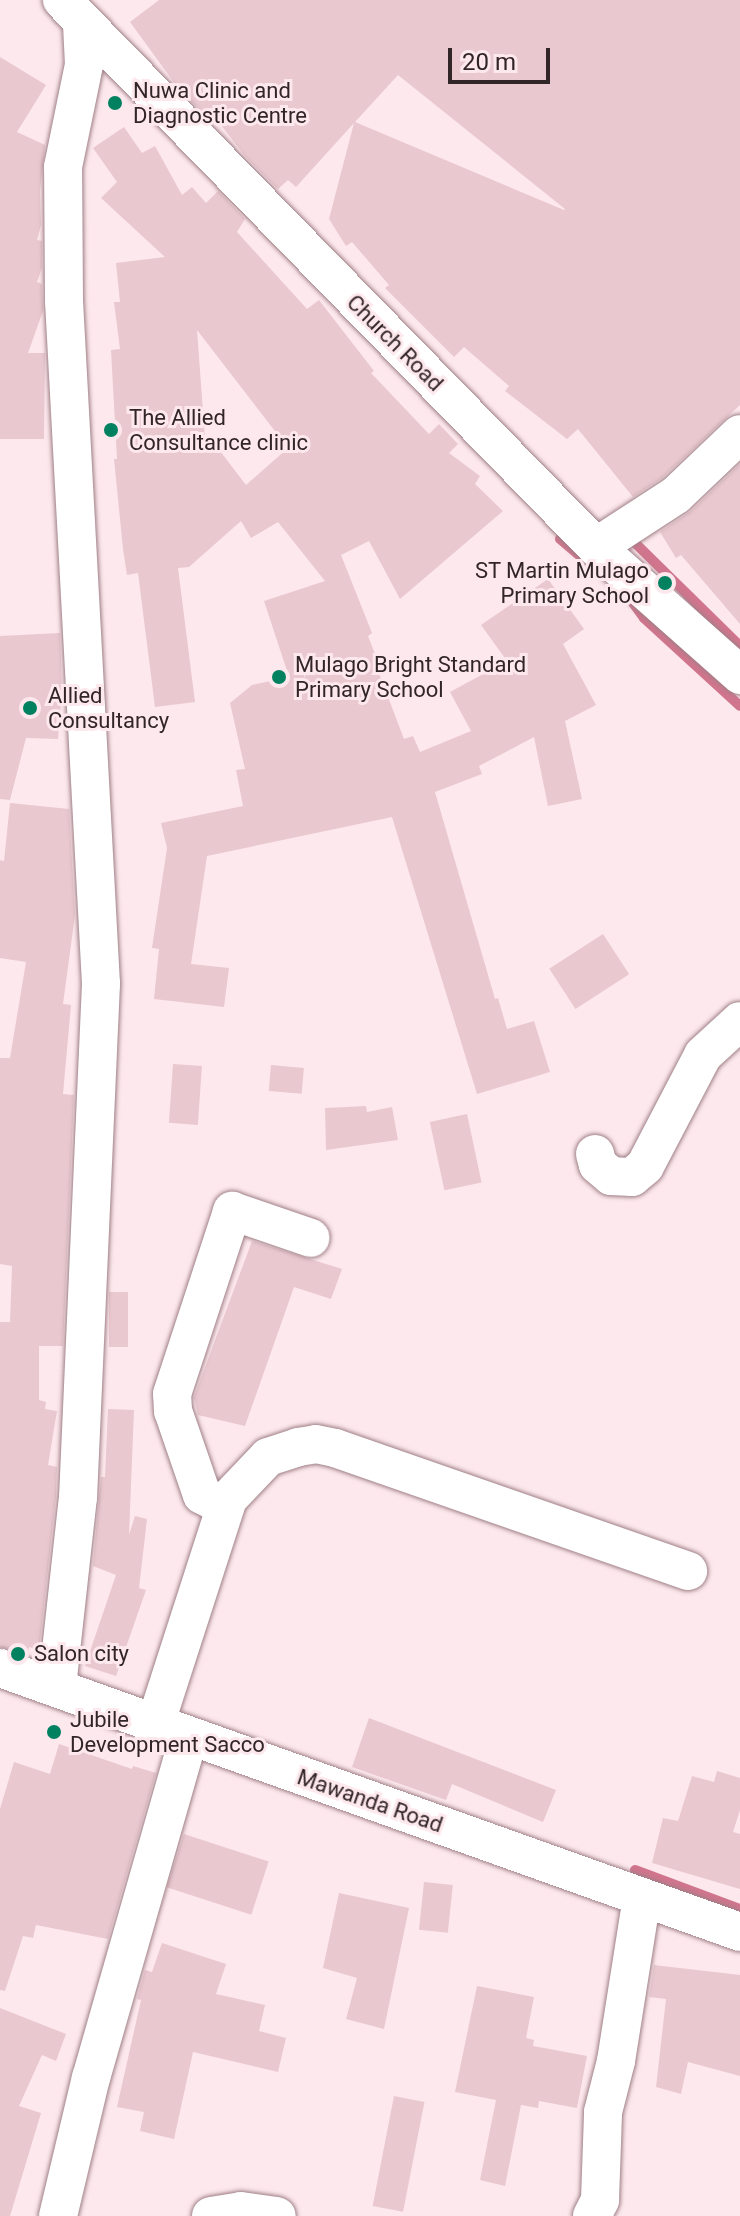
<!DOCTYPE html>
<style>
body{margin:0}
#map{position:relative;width:740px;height:2216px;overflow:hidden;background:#fde8ed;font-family:Roboto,sans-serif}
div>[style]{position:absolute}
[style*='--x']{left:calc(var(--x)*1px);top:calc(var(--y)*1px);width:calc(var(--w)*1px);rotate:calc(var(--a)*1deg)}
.stream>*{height:10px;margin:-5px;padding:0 5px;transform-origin:5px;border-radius:5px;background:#d0758d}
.building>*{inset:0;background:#eac8d0;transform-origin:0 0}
.roads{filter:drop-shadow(0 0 2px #9f8087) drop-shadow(0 0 2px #9f8087)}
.minor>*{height:38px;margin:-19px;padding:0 19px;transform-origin:19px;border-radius:19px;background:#fff}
.dots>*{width:22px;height:22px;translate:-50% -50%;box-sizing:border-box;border:4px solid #fde8ed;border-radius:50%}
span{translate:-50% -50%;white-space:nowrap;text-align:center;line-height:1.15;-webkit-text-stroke:6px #fde8ed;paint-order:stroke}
.poi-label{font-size:22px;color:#322528}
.left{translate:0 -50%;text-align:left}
.right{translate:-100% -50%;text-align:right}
.street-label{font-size:22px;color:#322528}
.scale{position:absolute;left:448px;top:48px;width:102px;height:36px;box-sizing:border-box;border:4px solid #322528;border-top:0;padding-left:10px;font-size:24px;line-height:28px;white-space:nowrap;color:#322528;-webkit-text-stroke:6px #fde8ed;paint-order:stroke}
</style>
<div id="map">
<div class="stream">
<div style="--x:560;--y:539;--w:25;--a:40"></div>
<div style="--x:632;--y:540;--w:151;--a:44.5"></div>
<div style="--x:631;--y:600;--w:22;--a:54"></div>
<div style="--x:644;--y:618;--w:130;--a:42.5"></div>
<div style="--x:635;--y:1870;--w:112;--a:20.4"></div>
</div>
<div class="building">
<div style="clip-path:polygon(evenodd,159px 0,740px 0,740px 405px,662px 478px,633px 497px,578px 429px,567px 439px,505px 391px,509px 386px,464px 347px,454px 357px,385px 288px,389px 285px,352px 242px,346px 246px,329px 219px,354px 123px,296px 187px,288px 180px,278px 189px,244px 155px,208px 108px,202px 112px,178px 88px,130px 22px,159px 0,398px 75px,565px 209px,564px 210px,355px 122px,398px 75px)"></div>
<div style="clip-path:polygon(0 57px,46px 85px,17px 132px,45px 145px,40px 192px,41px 225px,37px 240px,42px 241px,42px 268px,37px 282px,42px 284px,43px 311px,28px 353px,45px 353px,44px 439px,0 439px)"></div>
<div style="clip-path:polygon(evenodd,124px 127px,142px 153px,155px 146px,182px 195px,192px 187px,206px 203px,218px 191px,245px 219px,237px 232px,307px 309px,319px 300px,374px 371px,371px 373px,429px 434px,439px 424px,458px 444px,449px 453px,480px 476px,475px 484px,503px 511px,400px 599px,369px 541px,341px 555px,372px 633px,368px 636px,380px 667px,377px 668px,404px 739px,413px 736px,420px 752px,471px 731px,450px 692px,507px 661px,481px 625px,548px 579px,584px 629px,563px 644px,596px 705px,565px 721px,582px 799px,548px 806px,534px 737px,479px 766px,482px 774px,435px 792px,495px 999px,498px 998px,507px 1029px,534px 1021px,550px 1072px,477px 1094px,392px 817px,207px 856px,191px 964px,229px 968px,224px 1007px,154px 999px,159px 949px,152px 948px,167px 848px,161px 823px,243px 806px,236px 770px,245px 769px,230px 703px,252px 685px,289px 677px,264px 601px,325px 581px,278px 522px,251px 538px,241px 521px,189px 567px,178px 568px,195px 702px,155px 707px,138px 573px,127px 575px,123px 549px,114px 459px,117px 459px,111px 350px,120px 349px,114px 302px,120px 302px,116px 263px,165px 257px,101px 198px,117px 182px,93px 148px,124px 127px,197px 330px,288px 448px,246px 485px,220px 451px,206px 452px,197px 330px)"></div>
<div style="clip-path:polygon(740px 464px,740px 624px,681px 555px,676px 558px,660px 532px,691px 511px)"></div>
<div style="clip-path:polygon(60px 633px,62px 691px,58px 739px,26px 738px,10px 800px,0 799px,0 636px)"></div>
<div style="clip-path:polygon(10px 803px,69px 809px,75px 915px,63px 1004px,71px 1005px,63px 1094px,74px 1095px,63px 1346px,39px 1346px,39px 1400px,46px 1402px,45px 1409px,57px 1411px,48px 1465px,57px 1467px,56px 1496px,39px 1650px,29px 1647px,28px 1654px,0 1647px,0 1322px,10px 1322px,12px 1266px,0 1264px,0 1058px,10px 1058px,26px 962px,0 958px,0 860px,4px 861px)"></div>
<div style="left:603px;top:934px;width:48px;height:64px;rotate:57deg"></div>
<div style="left:173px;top:1064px;width:29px;height:59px;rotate:4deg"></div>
<div style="left:271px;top:1065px;width:33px;height:26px;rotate:5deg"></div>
<div style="clip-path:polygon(366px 1106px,367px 1112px,392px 1107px,398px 1140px,326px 1150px,325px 1108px)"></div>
<div style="left:467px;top:1114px;width:70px;height:38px;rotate:78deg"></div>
<div style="clip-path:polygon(252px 1241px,342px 1269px,331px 1299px,294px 1287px,245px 1426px,198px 1415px,194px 1397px)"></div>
<div style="left:109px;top:1292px;width:19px;height:55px"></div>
<div style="clip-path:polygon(108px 1409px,134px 1410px,129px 1535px,135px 1516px,147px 1519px,139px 1588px,146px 1590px,116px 1676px,85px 1666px,116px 1575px,93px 1566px,101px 1477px,105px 1477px)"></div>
<div style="clip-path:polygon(369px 1718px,556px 1790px,543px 1822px,452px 1784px,446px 1800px,352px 1767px)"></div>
<div style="clip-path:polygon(59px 1744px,132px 1769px,133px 1766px,156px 1773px,108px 1939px,36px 1925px,33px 1938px,23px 1936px,5px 1991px,0 1990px,0 1809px,14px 1762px,50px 1774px)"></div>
<div style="clip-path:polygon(717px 1771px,740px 1778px,740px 1810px,733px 1832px,740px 1834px,740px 1889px,652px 1863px,663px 1818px,678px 1821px,692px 1776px,714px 1782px)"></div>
<div style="left:184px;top:1834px;width:89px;height:56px;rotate:18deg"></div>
<div style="left:424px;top:1882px;width:29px;height:48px;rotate:6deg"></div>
<div style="clip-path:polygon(339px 1893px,409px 1908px,384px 2029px,346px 2019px,357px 1978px,323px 1968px)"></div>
<div style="clip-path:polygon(162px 1943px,226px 1964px,216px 1994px,265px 2005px,259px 2031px,286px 2038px,278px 2072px,193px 2052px,174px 2139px,140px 2131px,144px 2112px,117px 2107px,141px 2000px,137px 1999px,145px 1970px,152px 1972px)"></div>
<div style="clip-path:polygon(654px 1965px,740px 1975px,740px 2076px,688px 2062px,681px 2094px,656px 2087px,666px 1999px,649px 1997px)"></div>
<div style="clip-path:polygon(477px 1986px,534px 1997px,526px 2038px,534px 2040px,533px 2046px,587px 2056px,577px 2108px,539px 2101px,538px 2108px,521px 2105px,505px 2186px,480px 2180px,496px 2100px,455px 2092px)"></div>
<div style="clip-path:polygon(0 2008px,66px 2034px,56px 2061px,42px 2055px,19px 2106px,41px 2113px,10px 2216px,0 2216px)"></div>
<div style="left:394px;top:2096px;width:31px;height:112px;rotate:11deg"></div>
</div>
<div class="roads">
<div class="minor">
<div style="--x:62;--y:0;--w:764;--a:45.69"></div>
<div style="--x:596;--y:547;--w:193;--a:41.6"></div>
<div style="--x:596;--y:547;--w:95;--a:-33"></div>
<div style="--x:676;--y:495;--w:88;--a:-43.6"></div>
<div style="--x:595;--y:1154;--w:11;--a:75"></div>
<div style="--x:598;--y:1165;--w:17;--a:40"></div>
<div style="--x:611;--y:1176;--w:21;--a:3"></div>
<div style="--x:632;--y:1177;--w:17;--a:-40"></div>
<div style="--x:645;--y:1166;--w:125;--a:-62.4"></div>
<div style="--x:703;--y:1055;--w:50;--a:-42.6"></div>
<div style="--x:225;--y:1507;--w:26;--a:-152"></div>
<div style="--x:202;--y:1495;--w:89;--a:-109"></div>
<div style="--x:173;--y:1411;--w:17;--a:-93"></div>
<div style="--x:172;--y:1394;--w:193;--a:-71.8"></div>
<div style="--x:232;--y:1211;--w:83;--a:18.9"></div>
<div style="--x:0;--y:1668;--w:786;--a:19.63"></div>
<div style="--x:57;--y:1687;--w:190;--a:-83.7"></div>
<div style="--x:78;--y:1498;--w:515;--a:-87.44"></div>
<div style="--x:101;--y:984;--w:684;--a:-93.1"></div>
<div style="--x:64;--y:301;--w:134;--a:-90.4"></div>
<div style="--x:63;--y:167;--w:104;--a:-78.4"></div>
<div style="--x:84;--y:65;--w:41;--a:-92.8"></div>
<div style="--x:155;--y:1725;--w:237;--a:-72.1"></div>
<div style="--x:228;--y:1499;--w:58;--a:-46.4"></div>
<div style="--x:268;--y:1457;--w:32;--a:-18"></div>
<div style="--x:298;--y:1447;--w:18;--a:-9"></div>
<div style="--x:316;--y:1444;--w:19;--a:12"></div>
<div style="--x:335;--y:1448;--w:374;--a:19.2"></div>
<div style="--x:58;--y:2216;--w:142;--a:-76.6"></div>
<div style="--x:91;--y:2078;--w:355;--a:-74"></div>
<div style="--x:211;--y:2216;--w:30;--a:-9"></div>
<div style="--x:241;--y:2211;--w:36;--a:8"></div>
<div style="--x:592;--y:2216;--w:18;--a:-63"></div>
<div style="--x:600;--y:2200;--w:88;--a:-88"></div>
<div style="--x:603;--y:2112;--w:53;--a:-75.7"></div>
<div style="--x:616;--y:2061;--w:166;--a:-81"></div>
</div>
</div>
<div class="dots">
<div style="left:115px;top:103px;background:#028161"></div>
<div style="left:111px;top:430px;background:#028161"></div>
<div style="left:665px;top:583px;background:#028161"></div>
<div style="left:279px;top:677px;background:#028161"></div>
<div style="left:30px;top:708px;background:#028161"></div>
<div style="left:18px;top:1654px;background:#028161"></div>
<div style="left:54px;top:1732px;background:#028161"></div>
</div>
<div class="poi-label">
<span class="left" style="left:133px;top:103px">Nuwa Clinic and<br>Diagnostic Centre</span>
<span class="left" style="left:129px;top:430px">The Allied<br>Consultance clinic</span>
<span class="right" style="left:649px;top:583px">ST Martin Mulago<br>Primary School</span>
<span class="left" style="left:295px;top:677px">Mulago Bright Standard<br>Primary School</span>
<span class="left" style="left:48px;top:708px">Allied<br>Consultancy</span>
<span class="left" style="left:34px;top:1654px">Salon city</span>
<span class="left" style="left:70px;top:1732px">Jubile<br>Development Sacco</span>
</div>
<div class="street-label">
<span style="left:395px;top:343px;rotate:45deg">Church Road</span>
<span style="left:370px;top:1801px;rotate:19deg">Mawanda Road</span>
</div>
<div class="scale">20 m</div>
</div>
